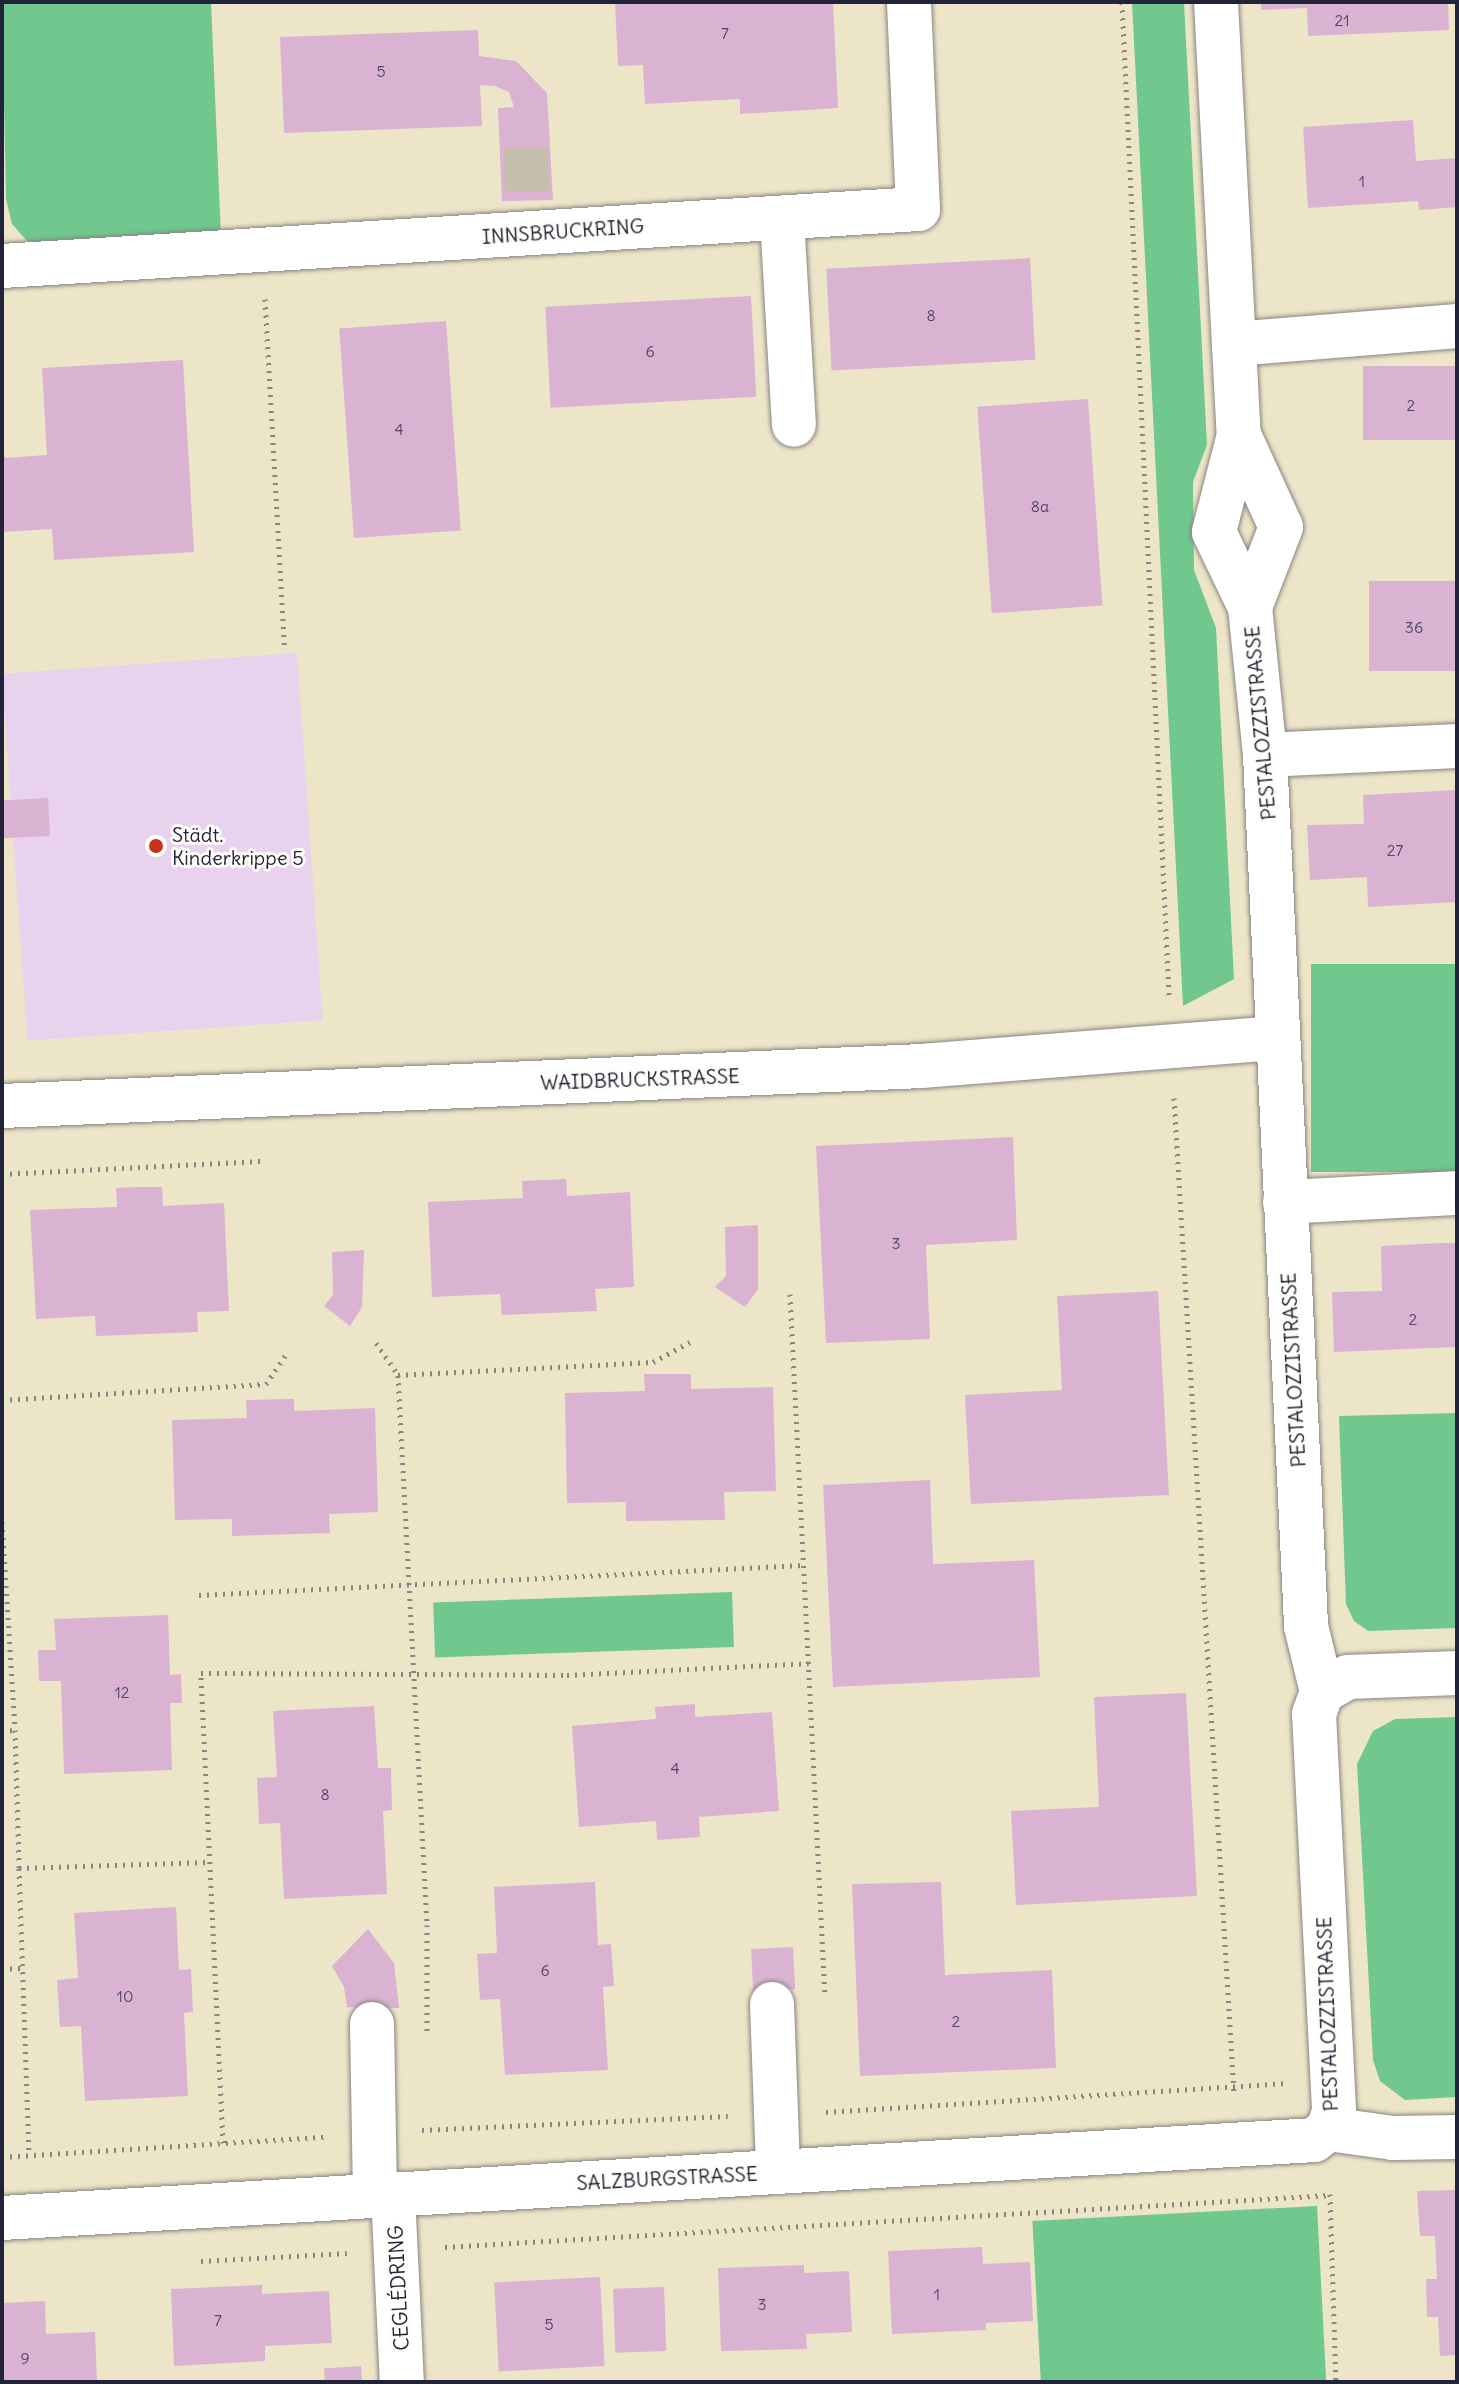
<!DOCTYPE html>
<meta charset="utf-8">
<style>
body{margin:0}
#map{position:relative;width:1459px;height:2384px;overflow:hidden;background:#ede5c8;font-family:Delius,sans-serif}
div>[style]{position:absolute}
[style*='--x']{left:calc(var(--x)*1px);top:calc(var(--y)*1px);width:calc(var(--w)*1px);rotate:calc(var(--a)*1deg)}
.built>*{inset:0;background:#e9d2ee;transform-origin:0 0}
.green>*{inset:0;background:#70c88e;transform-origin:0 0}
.building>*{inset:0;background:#dab3d3;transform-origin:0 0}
.minor-tunnel>*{height:44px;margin-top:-22px;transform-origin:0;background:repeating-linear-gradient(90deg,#c4beac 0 44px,transparent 0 66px)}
.path>*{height:5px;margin-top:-2.5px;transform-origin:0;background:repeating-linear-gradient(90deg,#888482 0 2px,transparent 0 8px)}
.roads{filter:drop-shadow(0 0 2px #888482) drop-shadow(0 0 2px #888482)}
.minor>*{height:44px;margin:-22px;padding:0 22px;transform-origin:22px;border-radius:22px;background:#fff}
.dots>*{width:22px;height:22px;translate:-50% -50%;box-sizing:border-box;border:4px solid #fdfcf7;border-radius:50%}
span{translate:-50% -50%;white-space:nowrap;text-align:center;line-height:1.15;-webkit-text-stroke:6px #fdfcf7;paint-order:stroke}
.number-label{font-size:16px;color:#504661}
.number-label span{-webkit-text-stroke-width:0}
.street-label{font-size:20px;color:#22223b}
.poi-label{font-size:20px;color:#22223b}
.left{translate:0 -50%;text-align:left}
.frame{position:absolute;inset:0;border:4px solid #22223b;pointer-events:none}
</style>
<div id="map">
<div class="built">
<div style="left:297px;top:653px;width:368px;height:296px;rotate:86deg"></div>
</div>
<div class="green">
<div style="clip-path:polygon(2px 2px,211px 2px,221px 237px,28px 242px,12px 224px,6px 199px)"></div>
<div style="clip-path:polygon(1132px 2px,1184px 2px,1207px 445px,1193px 482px,1194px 570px,1216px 628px,1234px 979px,1183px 1006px)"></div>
<div style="left:1457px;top:964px;width:208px;height:146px;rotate:90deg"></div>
<div style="clip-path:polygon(1457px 1413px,1457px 1628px,1368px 1631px,1354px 1621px,1346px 1604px,1339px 1416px)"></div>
<div style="left:732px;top:1592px;width:55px;height:299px;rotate:88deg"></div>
<div style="clip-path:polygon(1457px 1717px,1457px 2097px,1405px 2100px,1380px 2081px,1373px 2060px,1357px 1764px,1373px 1731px,1395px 1719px)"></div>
<div style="left:1317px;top:2206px;width:176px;height:285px;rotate:87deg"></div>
</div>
<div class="building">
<div style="clip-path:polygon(615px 2px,833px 2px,838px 108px,740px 114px,740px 99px,645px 104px,643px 65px,618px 66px)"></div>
<div style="clip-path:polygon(1261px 2px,1448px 2px,1449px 30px,1308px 36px,1307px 8px,1261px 10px)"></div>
<div style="clip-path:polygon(478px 30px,479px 56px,516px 61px,547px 93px,553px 200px,502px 201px,498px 108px,514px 107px,509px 92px,495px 86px,480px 85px,482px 126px,284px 133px,280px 37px)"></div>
<div style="clip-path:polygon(1413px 120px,1416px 161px,1457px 158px,1457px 207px,1419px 210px,1418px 201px,1308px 208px,1303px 127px)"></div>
<div style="left:1030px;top:258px;width:102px;height:204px;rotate:87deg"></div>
<div style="left:751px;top:296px;width:101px;height:206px;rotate:87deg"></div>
<div style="left:446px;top:321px;width:210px;height:107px;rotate:86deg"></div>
<div style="clip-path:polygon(183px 360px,194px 552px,54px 560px,52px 529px,2px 532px,2px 447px,5px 458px,47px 455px,42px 368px)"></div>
<div style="left:1457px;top:366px;width:74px;height:94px;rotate:90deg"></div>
<div style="left:1088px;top:399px;width:207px;height:111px;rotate:86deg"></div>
<div style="left:1457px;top:581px;width:90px;height:88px;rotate:90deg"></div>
<div style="clip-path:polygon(1457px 790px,1457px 902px,1368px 907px,1367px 877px,1310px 880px,1307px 825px,1364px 824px,1363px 795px)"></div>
<div style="left:48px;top:798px;width:38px;height:46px;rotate:87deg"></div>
<div style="clip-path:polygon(1013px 1137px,1017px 1240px,926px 1245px,930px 1339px,826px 1343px,816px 1146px)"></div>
<div style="clip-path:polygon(566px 1179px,567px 1196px,630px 1192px,634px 1287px,595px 1289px,597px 1311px,502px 1315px,500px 1294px,432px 1297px,428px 1202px,523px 1198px,522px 1181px)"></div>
<div style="clip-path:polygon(138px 1187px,162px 1187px,163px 1206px,224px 1203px,229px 1311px,197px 1312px,198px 1332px,96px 1336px,95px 1316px,36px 1319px,30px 1210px,117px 1207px,116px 1188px)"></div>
<div style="clip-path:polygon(758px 1225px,758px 1289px,745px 1307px,715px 1287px,726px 1276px,725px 1227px)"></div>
<div style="clip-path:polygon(1441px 1243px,1457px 1243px,1457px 1347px,1334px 1352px,1332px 1292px,1382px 1291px,1381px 1246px)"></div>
<div style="clip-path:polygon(364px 1250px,362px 1307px,350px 1326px,324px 1306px,333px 1295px,332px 1252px)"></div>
<div style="clip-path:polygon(1158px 1291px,1169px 1495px,971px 1504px,965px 1395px,1062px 1390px,1057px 1296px)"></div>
<div style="clip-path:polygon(644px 1374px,691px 1374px,691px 1389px,773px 1387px,776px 1491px,724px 1492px,725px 1520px,626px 1521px,626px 1502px,567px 1503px,565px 1393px,645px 1391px)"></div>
<div style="clip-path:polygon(294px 1399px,294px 1411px,375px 1408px,378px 1512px,329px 1514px,330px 1533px,232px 1536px,232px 1519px,175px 1520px,172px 1420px,247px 1418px,246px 1400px)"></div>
<div style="clip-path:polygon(930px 1480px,933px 1564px,1034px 1560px,1040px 1677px,833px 1687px,823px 1485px)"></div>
<div style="clip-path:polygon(168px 1615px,170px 1675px,181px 1674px,182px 1703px,170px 1703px,172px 1770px,64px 1774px,61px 1681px,39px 1681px,38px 1650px,56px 1650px,54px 1619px)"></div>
<div style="clip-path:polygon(1186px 1693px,1197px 1896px,1016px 1905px,1011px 1811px,1099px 1807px,1094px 1697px)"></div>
<div style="clip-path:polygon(695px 1704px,695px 1717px,772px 1712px,779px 1811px,699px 1817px,700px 1837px,657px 1840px,656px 1821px,579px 1827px,572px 1726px,656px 1719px,655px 1707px)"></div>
<div style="clip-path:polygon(374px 1706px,378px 1768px,391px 1768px,392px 1810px,383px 1811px,387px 1894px,284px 1899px,280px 1823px,259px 1824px,257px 1778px,277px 1777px,273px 1711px)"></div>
<div style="clip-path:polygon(595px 1882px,598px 1945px,611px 1944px,614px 1986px,603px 1987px,608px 2070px,505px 2075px,500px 1999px,480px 2000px,477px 1954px,497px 1953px,494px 1887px)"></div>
<div style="clip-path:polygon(941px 1882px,945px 1975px,1052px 1970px,1056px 2068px,860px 2076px,852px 1884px)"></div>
<div style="clip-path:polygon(176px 1907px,179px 1970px,191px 1969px,193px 2012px,184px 2013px,188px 2096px,85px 2101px,81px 2026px,60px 2027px,57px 1980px,78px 1978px,74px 1913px)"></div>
<div style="clip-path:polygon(368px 1929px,394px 1963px,399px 2008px,347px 2007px,344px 1987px,332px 1966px)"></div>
<div style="left:793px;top:1947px;width:42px;height:42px;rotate:87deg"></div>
<div style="clip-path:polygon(1457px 2190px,1457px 2355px,1440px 2356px,1438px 2317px,1427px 2317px,1426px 2279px,1437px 2279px,1435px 2236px,1420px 2236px,1417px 2191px)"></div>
<div style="clip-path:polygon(982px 2247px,983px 2264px,1030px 2262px,1033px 2321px,986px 2323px,986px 2330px,892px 2334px,888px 2251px)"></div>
<div style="clip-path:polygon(804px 2265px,804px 2273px,849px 2271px,852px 2332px,806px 2334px,807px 2349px,721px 2351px,718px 2268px)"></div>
<div style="left:600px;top:2277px;width:89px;height:106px;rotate:87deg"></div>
<div style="clip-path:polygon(262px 2285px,262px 2294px,329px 2291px,332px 2343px,265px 2346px,265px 2361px,174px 2366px,171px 2289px)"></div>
<div style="left:664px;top:2287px;width:64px;height:51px;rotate:88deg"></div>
<div style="clip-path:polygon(45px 2301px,46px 2334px,95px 2332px,97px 2380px,2px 2382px,2px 2303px)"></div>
<div style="left:361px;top:2366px;width:16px;height:37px;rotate:86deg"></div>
</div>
<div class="minor-tunnel">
<div style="--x:526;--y:147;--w:54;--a:88.9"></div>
</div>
<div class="path">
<div style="--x:1122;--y:2;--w:995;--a:87.29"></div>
<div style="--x:265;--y:299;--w:346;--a:86.8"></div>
<div style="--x:1174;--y:1098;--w:998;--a:86.55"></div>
<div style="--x:2;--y:1174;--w:261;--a:-2.9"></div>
<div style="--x:790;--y:1294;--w:703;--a:87.15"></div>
<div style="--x:376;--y:1343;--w:39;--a:55"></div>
<div style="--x:398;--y:1375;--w:551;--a:86.98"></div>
<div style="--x:427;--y:1925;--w:110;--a:90"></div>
<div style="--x:398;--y:1375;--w:255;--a:-2.9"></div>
<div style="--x:653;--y:1362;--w:42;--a:-28.4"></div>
<div style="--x:2;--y:1400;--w:264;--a:-3.5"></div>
<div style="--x:266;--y:1384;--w:40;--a:-56"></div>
<div style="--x:2;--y:1522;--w:208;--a:86.4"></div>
<div style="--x:199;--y:1595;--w:606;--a:-2.84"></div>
<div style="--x:2;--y:1731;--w:13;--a:-4"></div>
<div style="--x:15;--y:1730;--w:138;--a:88.3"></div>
<div style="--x:19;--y:1868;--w:190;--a:-1.8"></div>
<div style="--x:19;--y:1868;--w:287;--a:88"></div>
<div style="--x:2;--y:1969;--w:20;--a:-3"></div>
<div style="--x:826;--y:2112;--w:458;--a:-3.6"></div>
<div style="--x:422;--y:2130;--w:306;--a:-2.6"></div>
<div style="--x:223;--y:2143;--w:471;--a:-92.7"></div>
<div style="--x:201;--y:1673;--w:366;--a:0.3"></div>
<div style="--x:567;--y:1675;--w:242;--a:-2.8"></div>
<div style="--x:2;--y:2157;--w:323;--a:-3.6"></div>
<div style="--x:1330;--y:2194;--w:188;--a:88.2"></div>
<div style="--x:445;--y:2247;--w:887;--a:-3.36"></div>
<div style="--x:201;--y:2261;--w:146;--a:-3.1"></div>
</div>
<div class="roads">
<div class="minor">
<div style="--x:1216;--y:2;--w:434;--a:87"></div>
<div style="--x:1239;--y:435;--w:100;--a:104.5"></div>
<div style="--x:1214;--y:532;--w:83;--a:64.4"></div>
<div style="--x:1250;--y:607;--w:149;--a:84.2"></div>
<div style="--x:1265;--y:755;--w:872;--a:87.3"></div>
<div style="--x:1306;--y:1626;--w:68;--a:76.4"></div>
<div style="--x:1322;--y:1692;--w:23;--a:110"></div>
<div style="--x:1314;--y:1714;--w:399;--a:87.1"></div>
<div style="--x:1334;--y:2112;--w:18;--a:109"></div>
<div style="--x:782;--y:218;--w:207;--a:86.7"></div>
<div style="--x:2;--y:266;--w:918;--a:-3.56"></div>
<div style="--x:918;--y:209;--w:207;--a:-92.5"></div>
<div style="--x:1234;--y:344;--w:224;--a:-4.6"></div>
<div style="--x:1239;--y:435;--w:101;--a:65.5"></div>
<div style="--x:1281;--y:527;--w:86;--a:111.2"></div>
<div style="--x:1265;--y:755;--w:192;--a:-2.7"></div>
<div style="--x:2;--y:1106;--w:920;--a:-2.49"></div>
<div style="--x:921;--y:1066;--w:358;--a:-4.5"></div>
<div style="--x:1285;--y:1202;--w:172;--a:-3"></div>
<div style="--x:1322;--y:1692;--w:30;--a:-30"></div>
<div style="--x:1348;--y:1677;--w:109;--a:-2.1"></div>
<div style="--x:772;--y:2004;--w:167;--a:87.9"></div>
<div style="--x:372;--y:2024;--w:171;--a:89"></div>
<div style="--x:1328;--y:2129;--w:66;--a:7.9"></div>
<div style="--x:1393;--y:2138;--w:64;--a:-0.9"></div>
<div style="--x:393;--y:2194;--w:188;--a:87.3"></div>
<div style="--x:2;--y:2218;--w:1314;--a:-3.4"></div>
<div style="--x:1314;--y:2140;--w:18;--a:-38"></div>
</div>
</div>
<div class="dots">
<div style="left:156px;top:846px;background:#c8321e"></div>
</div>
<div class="number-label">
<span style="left:1342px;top:20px">21</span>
<span style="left:725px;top:33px">7</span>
<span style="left:381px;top:71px">5</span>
<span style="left:1362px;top:181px">1</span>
<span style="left:931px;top:315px">8</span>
<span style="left:650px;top:351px">6</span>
<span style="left:1411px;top:405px">2</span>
<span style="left:399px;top:429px">4</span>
<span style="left:1040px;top:506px">8a</span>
<span style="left:1414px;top:627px">36</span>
<span style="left:1395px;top:850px">27</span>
<span style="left:896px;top:1243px">3</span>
<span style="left:1413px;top:1319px">2</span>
<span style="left:122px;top:1692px">12</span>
<span style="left:675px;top:1768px">4</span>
<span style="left:325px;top:1794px">8</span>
<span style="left:545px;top:1970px">6</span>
<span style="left:125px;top:1996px">10</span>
<span style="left:956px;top:2021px">2</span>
<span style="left:937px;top:2294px">1</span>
<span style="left:762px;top:2304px">3</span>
<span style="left:218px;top:2320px">7</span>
<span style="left:549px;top:2324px">5</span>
<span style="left:25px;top:2358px">9</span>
</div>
<div class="street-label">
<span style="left:563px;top:231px;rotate:-4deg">INNSBRUCKRING</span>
<span style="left:1260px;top:723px;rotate:-95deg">PESTALOZZISTRASSE</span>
<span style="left:640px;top:1079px;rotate:-2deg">WAIDBRUCKSTRASSE</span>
<span style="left:1293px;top:1370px;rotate:-93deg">PESTALOZZISTRASSE</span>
<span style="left:1327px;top:2014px;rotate:-92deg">PESTALOZZISTRASSE</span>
<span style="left:667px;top:2178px;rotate:-3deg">SALZBURGSTRASSE</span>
<span style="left:398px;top:2288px;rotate:-93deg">CEGLÉDRING</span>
</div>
<div class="poi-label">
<span class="left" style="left:172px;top:846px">Städt.<br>Kinderkrippe 5</span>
</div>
<div class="frame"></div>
</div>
